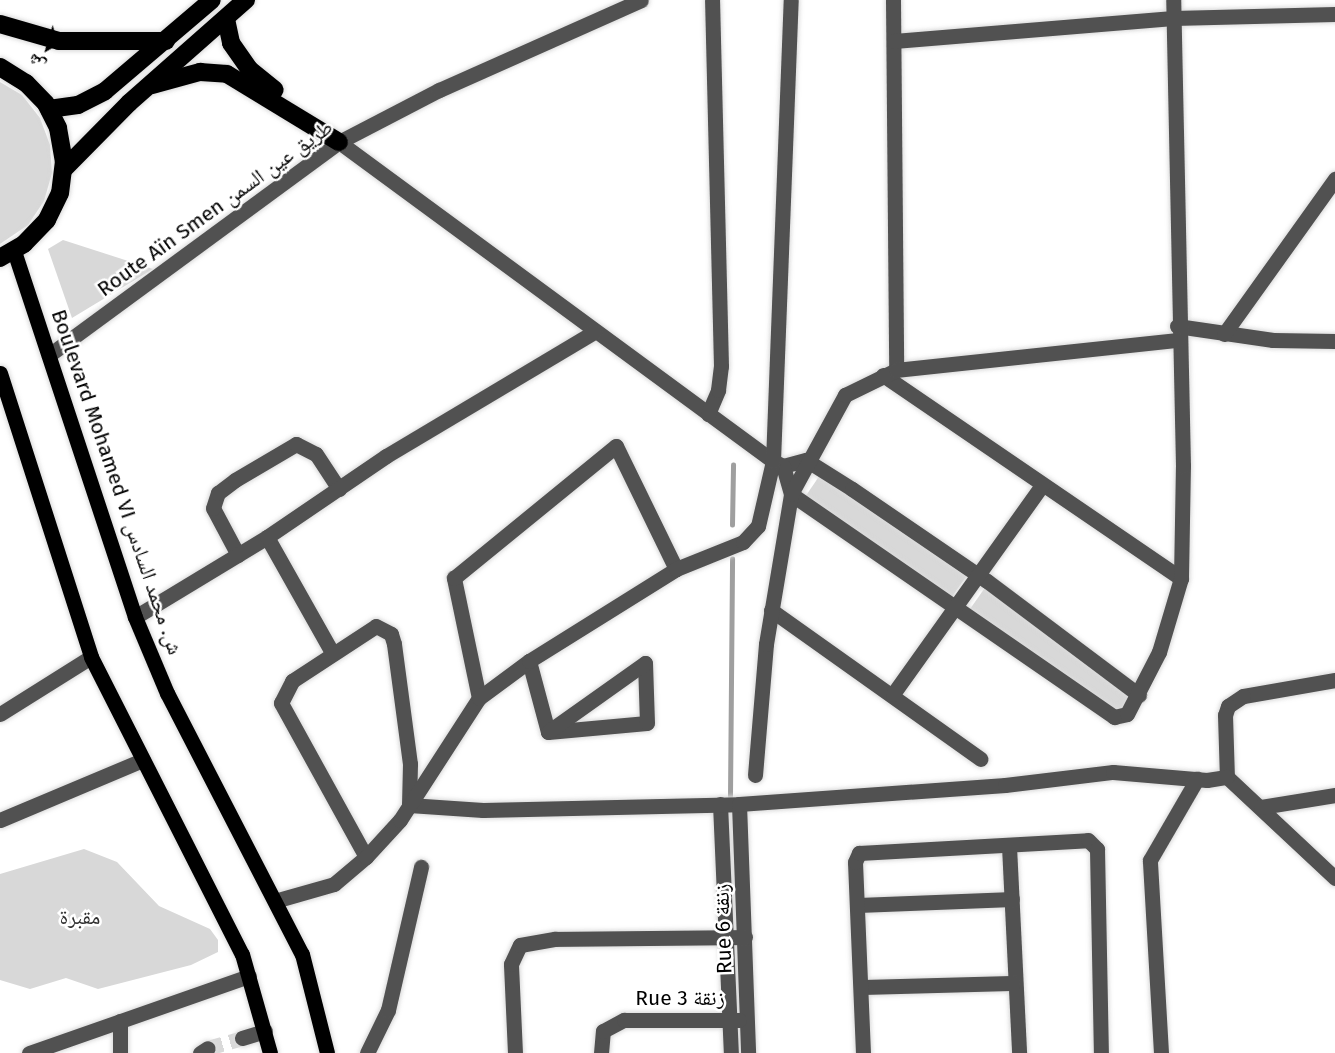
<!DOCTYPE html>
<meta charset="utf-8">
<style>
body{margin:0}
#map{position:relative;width:1335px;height:1053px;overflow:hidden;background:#fff;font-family:"Fira Sans","Noto Naskh Arabic",sans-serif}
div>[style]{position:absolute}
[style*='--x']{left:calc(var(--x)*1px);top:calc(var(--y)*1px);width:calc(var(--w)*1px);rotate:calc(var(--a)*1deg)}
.green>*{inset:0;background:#d8d8d8}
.stream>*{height:4.5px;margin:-2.25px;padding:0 2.25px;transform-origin:2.25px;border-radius:2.25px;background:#9f9f9f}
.minor-tunnel>*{height:15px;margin-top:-7.5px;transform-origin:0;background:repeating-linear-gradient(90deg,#d9d9d9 0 15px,transparent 0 23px)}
.roads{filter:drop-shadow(0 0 2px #dbdbdb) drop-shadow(0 0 2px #dbdbdb)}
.minor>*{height:15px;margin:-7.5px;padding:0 7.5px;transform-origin:7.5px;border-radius:7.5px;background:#515151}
.major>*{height:15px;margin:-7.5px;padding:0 7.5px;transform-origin:7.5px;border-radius:7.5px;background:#000}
.highway>*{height:18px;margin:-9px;padding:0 9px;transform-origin:9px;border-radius:9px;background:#000}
span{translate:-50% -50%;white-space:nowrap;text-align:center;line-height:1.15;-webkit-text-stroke:5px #fff;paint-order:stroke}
.street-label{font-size:21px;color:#000}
.park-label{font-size:21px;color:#2f2f2f}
.north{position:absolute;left:18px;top:18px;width:60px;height:60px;-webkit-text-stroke:4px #fff;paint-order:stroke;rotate:218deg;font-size:16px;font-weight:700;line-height:24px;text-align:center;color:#000}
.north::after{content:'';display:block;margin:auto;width:21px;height:27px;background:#000;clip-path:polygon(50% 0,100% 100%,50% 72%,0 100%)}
</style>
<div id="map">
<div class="green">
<div style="clip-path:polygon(0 82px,22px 95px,40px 118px,50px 145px,52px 173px,44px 201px,28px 225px,0 244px)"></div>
<div style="clip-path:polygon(63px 240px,153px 269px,72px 318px,48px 249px)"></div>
<div style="clip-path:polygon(820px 475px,971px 570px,951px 598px,805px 497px)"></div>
<div style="clip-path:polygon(989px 582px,1134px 695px,1120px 715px,970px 609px)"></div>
<div style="clip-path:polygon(84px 849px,117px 862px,159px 906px,210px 929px,218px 940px,218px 952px,191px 965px,98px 989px,66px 978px,30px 989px,0 980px,0 874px)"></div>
</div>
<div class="stream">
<div style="--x:732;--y:525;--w:60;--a:-89"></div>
<div style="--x:730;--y:796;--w:237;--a:-89.5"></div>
</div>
<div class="minor-tunnel">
<div style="--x:208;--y:1048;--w:35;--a:-16"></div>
</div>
<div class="roads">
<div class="minor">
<div style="--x:893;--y:0;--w:370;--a:89.5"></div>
<div style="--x:894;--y:41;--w:280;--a:-4.7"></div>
<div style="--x:1173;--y:18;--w:162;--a:-1.4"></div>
<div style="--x:339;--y:142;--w:539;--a:36.32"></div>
<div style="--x:773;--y:461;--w:11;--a:27"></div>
<div style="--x:783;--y:466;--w:24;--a:-15"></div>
<div style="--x:806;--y:460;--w:54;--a:32.2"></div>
<div style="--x:852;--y:489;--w:163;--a:34.3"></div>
<div style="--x:987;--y:581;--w:190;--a:36.9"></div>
<div style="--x:1177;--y:326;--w:97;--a:8.3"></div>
<div style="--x:1273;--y:340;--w:62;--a:0.9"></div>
<div style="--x:1224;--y:334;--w:191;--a:-54.4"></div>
<div style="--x:49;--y:355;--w:360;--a:-36.3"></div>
<div style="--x:339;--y:142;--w:113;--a:-27.5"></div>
<div style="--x:439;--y:90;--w:221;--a:-24"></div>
<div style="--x:883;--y:375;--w:361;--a:34.3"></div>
<div style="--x:708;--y:414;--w:26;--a:-67"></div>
<div style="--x:718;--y:390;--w:24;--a:-83"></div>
<div style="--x:721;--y:366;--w:366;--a:-91.4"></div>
<div style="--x:783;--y:466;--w:29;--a:74"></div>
<div style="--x:791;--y:494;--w:393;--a:34.6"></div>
<div style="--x:1114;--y:717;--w:13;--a:-13"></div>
<div style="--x:1127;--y:714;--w:70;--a:-62.7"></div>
<div style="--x:1159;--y:652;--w:77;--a:-73.4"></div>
<div style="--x:1181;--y:578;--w:112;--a:-89"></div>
<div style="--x:1183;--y:466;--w:466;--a:-91.2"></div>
<div style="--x:267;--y:537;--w:134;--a:60.6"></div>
<div style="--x:238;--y:555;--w:53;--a:-118"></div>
<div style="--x:213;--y:508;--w:16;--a:-72"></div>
<div style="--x:218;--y:493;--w:21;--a:-37"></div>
<div style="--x:235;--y:480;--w:71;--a:-30.5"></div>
<div style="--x:296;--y:444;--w:22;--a:27"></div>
<div style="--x:316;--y:454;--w:42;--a:56.7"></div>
<div style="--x:771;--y:610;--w:257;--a:35.4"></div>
<div style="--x:135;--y:617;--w:154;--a:-31.2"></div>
<div style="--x:267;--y:537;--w:144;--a:-34.2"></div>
<div style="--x:386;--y:456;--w:242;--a:-30.8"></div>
<div style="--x:529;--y:661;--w:73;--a:75"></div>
<div style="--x:548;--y:732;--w:99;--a:-5.2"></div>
<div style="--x:647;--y:723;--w:60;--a:-91.9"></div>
<div style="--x:645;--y:663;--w:119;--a:144.6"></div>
<div style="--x:1335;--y:680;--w:93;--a:170.1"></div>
<div style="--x:1243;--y:696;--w:18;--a:146"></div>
<div style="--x:1228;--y:706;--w:9;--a:108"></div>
<div style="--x:1225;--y:715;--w:62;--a:88.2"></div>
<div style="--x:1227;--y:777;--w:148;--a:43.1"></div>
<div style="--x:893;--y:694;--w:257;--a:-54.5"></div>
<div style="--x:479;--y:698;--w:123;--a:-101.8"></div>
<div style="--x:454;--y:578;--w:209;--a:-39.2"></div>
<div style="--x:616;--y:446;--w:137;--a:64"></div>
<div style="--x:0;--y:714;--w:107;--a:-32.1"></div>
<div style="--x:755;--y:775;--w:131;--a:-85.2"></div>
<div style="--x:766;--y:644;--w:152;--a:-80.5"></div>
<div style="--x:791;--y:494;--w:113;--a:-61.4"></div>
<div style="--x:845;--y:395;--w:57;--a:-26.1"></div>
<div style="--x:896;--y:370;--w:283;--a:-6.1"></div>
<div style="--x:720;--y:804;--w:249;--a:87.5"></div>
<div style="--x:739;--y:804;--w:249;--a:87.9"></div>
<div style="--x:1261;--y:807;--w:75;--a:-9.2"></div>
<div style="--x:0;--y:820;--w:155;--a:-22.8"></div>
<div style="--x:1009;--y:846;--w:207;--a:87.2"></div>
<div style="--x:366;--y:857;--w:176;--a:-118.9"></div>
<div style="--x:281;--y:703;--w:25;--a:-63"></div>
<div style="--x:292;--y:681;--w:100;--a:-33.2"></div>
<div style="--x:376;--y:626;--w:17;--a:28"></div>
<div style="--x:391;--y:634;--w:10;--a:73"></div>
<div style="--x:394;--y:644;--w:121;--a:82.4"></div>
<div style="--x:410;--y:764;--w:41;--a:91.4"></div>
<div style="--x:409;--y:805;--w:74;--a:3.9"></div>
<div style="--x:483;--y:810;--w:256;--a:-1.3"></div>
<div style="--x:739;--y:804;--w:267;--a:-4.1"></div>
<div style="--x:1005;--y:785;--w:109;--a:-6.9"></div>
<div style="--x:1113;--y:772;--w:94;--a:4.9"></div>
<div style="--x:1207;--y:780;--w:20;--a:-9"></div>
<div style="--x:278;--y:900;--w:58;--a:-15.9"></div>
<div style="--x:334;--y:884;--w:42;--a:-40.2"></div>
<div style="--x:366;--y:857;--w:50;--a:-47.4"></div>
<div style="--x:400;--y:820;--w:145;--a:-57.1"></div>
<div style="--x:479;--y:698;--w:62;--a:-36.5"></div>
<div style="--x:529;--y:661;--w:173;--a:-32"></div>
<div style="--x:676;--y:569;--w:72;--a:-21.9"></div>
<div style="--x:743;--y:542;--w:22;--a:-47"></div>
<div style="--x:758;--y:526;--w:67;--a:-77"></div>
<div style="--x:773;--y:461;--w:461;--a:-87.8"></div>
<div style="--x:859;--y:905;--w:153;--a:-2.2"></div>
<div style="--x:861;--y:987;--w:152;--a:-1.5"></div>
<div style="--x:120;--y:1021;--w:32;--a:90"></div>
<div style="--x:242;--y:1038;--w:24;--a:-17"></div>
<div style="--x:29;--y:1053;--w:233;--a:-19.3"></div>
<div style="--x:200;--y:1053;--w:9;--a:-32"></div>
<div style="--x:367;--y:1053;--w:48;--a:-64"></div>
<div style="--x:388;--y:1010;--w:147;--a:-77"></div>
<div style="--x:515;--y:1053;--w:89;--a:-92.6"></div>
<div style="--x:511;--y:964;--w:21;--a:-65"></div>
<div style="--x:520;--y:945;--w:36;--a:-10"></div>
<div style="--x:555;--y:939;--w:190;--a:-0.6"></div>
<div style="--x:601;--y:1053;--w:22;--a:-85"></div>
<div style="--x:603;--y:1031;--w:24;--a:-28"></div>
<div style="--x:624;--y:1020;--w:115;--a:0"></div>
<div style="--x:863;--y:1053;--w:191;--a:-92.4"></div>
<div style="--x:855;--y:862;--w:10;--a:-66"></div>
<div style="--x:859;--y:853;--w:229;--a:-3.2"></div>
<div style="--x:1088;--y:840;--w:13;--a:45"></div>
<div style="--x:1097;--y:849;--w:204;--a:88.9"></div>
<div style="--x:1161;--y:1053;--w:193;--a:-93.3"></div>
<div style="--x:1150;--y:860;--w:94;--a:-59.9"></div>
</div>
<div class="major">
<div style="--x:14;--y:251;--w:385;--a:71.7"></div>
<div style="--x:135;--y:617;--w:82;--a:67.2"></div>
<div style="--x:167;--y:693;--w:294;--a:62.7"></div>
<div style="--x:302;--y:954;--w:102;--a:75.8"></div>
<div style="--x:0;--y:373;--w:298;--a:72.2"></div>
<div style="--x:91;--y:657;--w:333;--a:63.1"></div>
<div style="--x:242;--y:954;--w:103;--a:74.2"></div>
</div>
<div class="highway">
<div style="--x:226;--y:19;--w:25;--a:78"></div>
<div style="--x:231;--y:43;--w:32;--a:55"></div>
<div style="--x:249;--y:69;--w:33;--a:39"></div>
<div style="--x:0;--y:24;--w:61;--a:16.1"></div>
<div style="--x:59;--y:41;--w:107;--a:0"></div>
<div style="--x:0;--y:67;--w:31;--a:32"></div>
<div style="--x:26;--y:83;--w:29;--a:46"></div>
<div style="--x:46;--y:104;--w:27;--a:63"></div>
<div style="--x:58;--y:128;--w:34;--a:80"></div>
<div style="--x:64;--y:161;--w:32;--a:97"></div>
<div style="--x:60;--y:193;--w:30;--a:116"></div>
<div style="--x:47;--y:220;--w:33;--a:134"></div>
<div style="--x:24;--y:244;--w:28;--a:150"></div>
<div style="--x:152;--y:85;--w:50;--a:-15.2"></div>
<div style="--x:200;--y:72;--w:27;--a:4"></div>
<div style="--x:227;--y:74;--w:131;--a:31.3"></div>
<div style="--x:49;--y:109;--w:29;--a:-8"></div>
<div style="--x:78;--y:105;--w:30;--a:-27"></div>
<div style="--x:105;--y:91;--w:140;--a:-40.4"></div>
<div style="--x:64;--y:169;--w:93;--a:-45.4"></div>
<div style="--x:129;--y:103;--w:156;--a:-41.4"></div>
</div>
</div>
<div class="street-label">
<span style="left:215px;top:208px;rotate:-36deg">Route Aïn Smen طريق عين السمن</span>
<span style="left:117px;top:482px;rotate:71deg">Boulevard Mohamed VI ش. محمد السادس</span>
<span style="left:723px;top:929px;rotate:-92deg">Rue 6 زنقة</span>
<span style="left:680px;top:998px">Rue 3 زنقة</span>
</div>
<div class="park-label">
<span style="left:80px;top:917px">مقبرة</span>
</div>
<div class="north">ش</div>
</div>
